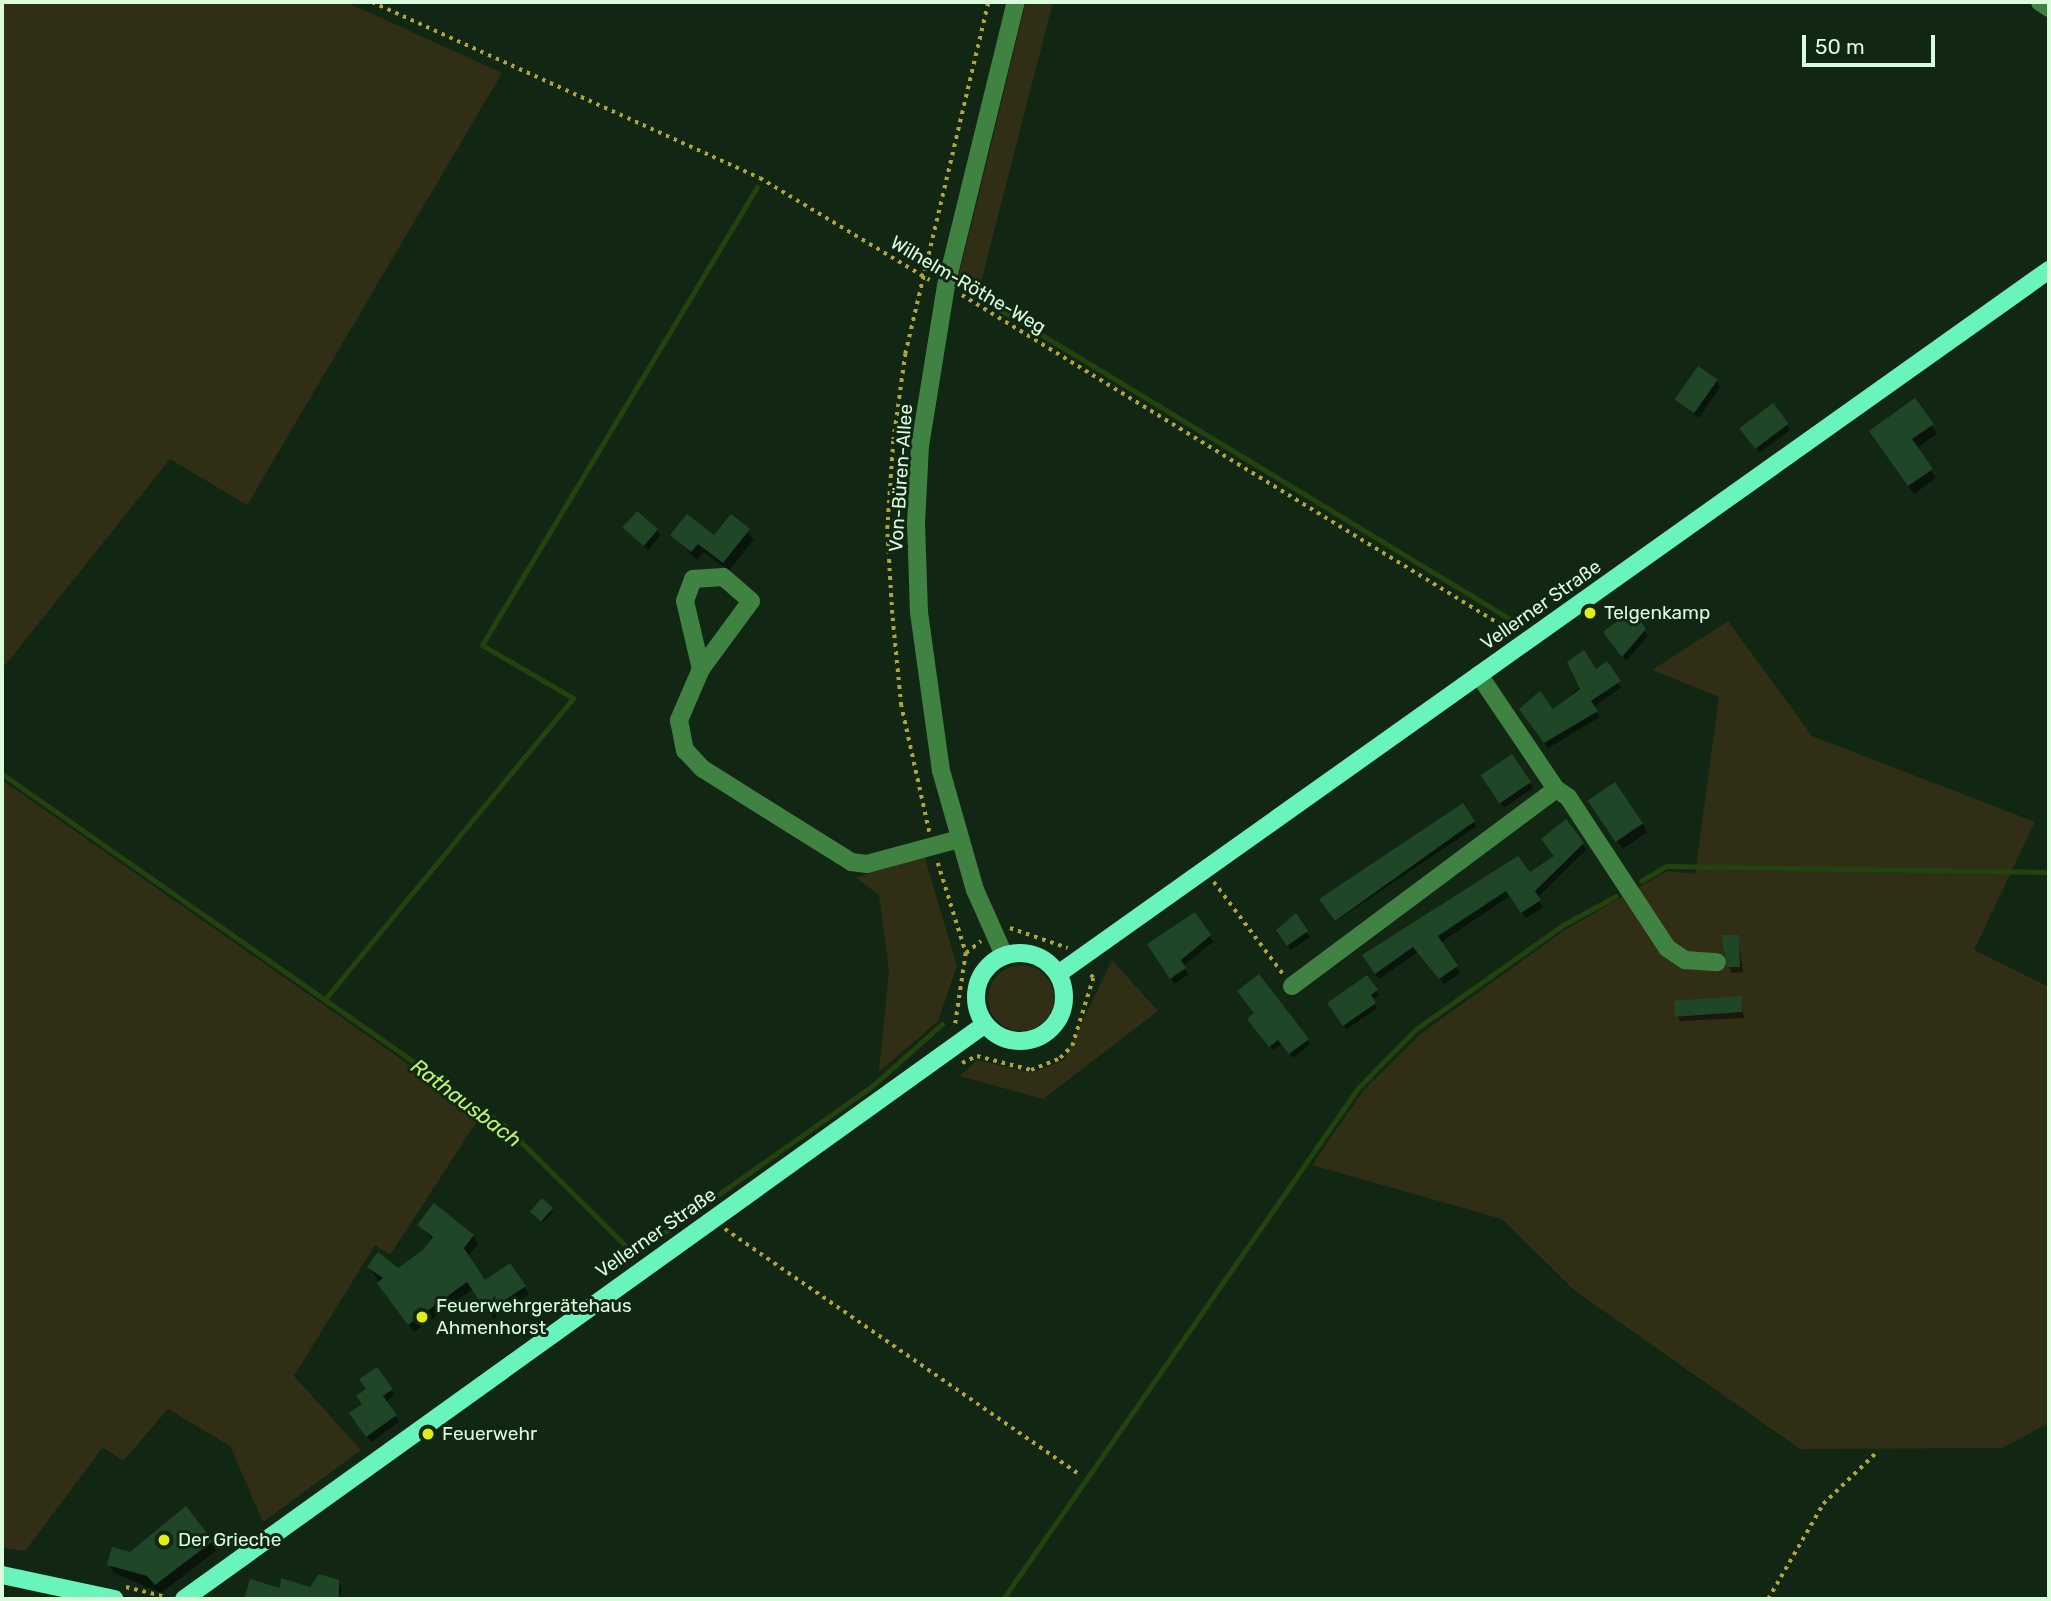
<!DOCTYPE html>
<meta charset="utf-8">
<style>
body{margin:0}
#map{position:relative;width:2051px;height:1601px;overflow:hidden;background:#112714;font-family:Rubik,sans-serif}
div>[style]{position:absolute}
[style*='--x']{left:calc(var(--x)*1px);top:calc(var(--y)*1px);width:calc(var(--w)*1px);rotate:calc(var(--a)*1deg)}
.green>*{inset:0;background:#302e15}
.round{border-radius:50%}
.shadow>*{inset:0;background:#0007;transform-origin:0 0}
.stream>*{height:5px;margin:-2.5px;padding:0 2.5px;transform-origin:2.5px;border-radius:2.5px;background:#23430e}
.building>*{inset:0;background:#1f4626;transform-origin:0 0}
.path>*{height:3.5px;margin-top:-1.75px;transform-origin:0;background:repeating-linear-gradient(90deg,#b1a639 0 3.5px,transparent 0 8.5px)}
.minor>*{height:18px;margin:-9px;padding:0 9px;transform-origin:9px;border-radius:9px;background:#408241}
.major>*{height:18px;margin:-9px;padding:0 9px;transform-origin:9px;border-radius:9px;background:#69f4bc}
.major>.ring{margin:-9px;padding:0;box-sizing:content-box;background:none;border:18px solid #69f4bc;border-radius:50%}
.dots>*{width:19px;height:19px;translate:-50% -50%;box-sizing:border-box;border:4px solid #112714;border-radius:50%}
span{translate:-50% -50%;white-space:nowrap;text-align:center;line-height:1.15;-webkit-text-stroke:6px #112714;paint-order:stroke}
.street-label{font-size:19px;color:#dafcdd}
.poi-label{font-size:19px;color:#dafcdd}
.left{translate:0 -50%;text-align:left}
.water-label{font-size:21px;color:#bbf56f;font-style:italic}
.frame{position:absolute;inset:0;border:4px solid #dafcdd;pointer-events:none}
.scale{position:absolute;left:1802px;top:35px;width:133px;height:32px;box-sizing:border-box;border:4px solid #dafcdd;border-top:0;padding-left:9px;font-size:21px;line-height:24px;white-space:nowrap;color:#dafcdd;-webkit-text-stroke:5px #112714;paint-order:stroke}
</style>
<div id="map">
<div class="green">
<div style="clip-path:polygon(2px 2px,346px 2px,502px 73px,247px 505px,170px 459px,2px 669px)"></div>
<div style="clip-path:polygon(1026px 2px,1053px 2px,979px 290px,958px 279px)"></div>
<div style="clip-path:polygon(1728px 621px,1812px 736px,2035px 822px,1974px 950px,2049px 987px,2049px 1423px,2002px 1448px,1800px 1449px,1574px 1290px,1502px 1219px,1312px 1165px,1363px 1091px,1419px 1035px,1565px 930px,1667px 871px,1695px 874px,1719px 697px,1652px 670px)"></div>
<div style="clip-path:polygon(2px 780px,481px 1115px,390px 1255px,375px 1245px,294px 1376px,361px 1450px,263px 1522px,230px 1446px,168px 1409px,123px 1461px,103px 1447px,25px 1551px,2px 1548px)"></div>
<div style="clip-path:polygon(924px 855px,957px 966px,938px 1021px,879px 1072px,889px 971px,879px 895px,856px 878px)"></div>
<div style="clip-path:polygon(1112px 960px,1158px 1011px,1043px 1099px,960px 1076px,977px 1060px,1032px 1073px,1064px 1060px)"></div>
<div class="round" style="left:988px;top:965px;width:66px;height:66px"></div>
</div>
<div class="shadow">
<div style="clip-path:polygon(1717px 381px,1720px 387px,1699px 418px,1677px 400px)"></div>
<div style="clip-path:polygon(1787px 425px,1790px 430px,1759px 453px,1745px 433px)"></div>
<div style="clip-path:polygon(1932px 425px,1937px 434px,1917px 448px,1936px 478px,1914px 494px,1876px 440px)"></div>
<div style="clip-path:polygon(731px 516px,754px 539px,729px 571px,704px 552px,697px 560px,672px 535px,714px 538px)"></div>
<div style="clip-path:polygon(625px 528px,657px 530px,660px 536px,648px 550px)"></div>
<div style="clip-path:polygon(1632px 613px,1648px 636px,1626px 661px,1609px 638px)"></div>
<div style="clip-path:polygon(1596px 671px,1622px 687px,1593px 707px,1600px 717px,1548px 748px,1524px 714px,1553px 712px)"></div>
<div style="clip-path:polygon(1486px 781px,1530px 782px,1533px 788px,1504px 808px)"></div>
<div style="left:1462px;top:806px;width:25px;height:170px;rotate:56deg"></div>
<div style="clip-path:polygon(1595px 811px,1642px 823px,1647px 832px,1623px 849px)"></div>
<div style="clip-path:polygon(1583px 844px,1586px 850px,1537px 898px,1543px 907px,1526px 918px,1510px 896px,1440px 943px,1460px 973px,1444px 984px,1418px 952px,1379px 979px,1367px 962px)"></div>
<div style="clip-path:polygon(1195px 914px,1213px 942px,1183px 966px,1188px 975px,1174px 984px,1149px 944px)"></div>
<div style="clip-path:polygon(1306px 932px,1310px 937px,1291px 950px,1281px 936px)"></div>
<div style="clip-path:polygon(1738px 936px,1743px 972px,1732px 973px,1729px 967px)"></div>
<div style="clip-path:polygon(1367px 977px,1379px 995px,1372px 1000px,1377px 1008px,1347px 1029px,1332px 1008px)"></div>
<div style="clip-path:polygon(1740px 998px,1744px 1018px,1680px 1021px,1677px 1015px)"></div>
<div style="clip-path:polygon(1252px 1024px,1308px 1040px,1310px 1044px,1293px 1058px,1282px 1043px,1273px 1050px)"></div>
<div style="clip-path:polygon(542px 1201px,553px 1212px,543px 1222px,534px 1213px)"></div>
<div style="clip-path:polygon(419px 1225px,473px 1236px,478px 1244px,467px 1257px,485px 1282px,524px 1286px,529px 1294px,493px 1319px,473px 1289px,414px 1332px,369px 1267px,398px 1270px,424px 1251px,433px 1240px)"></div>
<div style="clip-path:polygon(391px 1390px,394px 1395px,386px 1402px,399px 1422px,371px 1442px,354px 1419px,364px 1405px)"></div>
<div style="clip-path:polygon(211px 1542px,216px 1551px,161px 1593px,114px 1573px,109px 1564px,131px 1554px)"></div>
<div style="clip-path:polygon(251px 1581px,281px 1590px,338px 1582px,342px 1589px,339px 1599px,246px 1599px)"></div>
</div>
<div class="stream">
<div style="--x:968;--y:290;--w:640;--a:31.26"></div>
<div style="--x:2;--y:774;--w:613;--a:34.96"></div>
<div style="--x:504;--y:1125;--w:183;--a:44.8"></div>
<div style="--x:634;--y:1254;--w:290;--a:-35.2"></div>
<div style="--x:871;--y:1087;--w:95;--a:-41.6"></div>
<div style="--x:1641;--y:881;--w:29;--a:-31"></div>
<div style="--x:1666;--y:866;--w:383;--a:0.9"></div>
<div style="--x:325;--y:999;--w:390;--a:-50.5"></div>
<div style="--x:573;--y:698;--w:105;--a:-149.8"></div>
<div style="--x:482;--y:645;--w:534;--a:-59.02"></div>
<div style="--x:1003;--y:1599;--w:622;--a:-55.21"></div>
<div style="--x:1358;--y:1088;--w:83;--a:-45.5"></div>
<div style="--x:1416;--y:1029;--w:180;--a:-35.3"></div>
<div style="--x:1563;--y:925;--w:60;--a:-28.7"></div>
</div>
<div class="building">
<div style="left:1698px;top:366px;width:24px;height:41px;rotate:35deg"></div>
<div style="clip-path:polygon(1915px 398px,1934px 424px,1912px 439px,1933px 469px,1908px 486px,1869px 431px)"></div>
<div style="left:1773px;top:403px;width:26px;height:42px;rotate:53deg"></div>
<div style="left:637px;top:511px;width:28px;height:22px;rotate:41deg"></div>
<div style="clip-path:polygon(687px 514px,714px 535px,731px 514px,750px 529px,723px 563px,698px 544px,691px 552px,670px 535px)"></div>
<div style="clip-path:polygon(1632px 610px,1646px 629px,1622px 657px,1603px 632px)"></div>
<div style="clip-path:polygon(1584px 650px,1596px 669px,1607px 661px,1621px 681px,1591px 701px,1598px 711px,1544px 743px,1519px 709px,1540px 691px,1553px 709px,1580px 689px,1567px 662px)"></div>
<div style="left:1512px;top:754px;width:34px;height:38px;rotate:56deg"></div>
<div style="left:1615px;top:782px;width:50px;height:33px;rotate:56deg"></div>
<div style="clip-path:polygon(1463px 803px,1475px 821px,1335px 921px,1319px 899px)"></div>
<div style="clip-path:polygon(1566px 819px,1584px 843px,1535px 891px,1541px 900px,1521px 913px,1506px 891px,1438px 936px,1458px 966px,1439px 979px,1413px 947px,1375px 974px,1362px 955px,1518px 856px,1530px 872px,1554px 856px,1541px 839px)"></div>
<div style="clip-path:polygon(1195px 912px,1211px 935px,1181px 960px,1186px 968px,1170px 979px,1147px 944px)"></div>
<div style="clip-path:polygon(1296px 913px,1308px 931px,1287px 946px,1276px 930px)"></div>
<div style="clip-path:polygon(1721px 935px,1739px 935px,1740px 967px,1727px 967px)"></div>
<div style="clip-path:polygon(1259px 974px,1309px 1039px,1289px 1054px,1278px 1040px,1269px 1047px,1247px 1019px,1254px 1013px,1237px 991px)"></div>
<div style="clip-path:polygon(1367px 975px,1378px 990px,1371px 995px,1376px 1003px,1343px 1026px,1327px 1003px)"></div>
<div style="left:1741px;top:996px;width:16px;height:67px;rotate:86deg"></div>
<div style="left:542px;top:1198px;width:15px;height:18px;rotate:42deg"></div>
<div style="clip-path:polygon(434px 1203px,474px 1235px,464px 1248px,485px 1280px,510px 1263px,526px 1286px,487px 1312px,467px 1282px,408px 1325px,377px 1283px,383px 1278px,367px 1267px,378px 1252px,398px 1268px,423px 1250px,433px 1237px,417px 1225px)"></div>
<div style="clip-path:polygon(377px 1367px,393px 1389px,383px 1396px,397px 1415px,366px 1437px,349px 1413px,362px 1404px,356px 1396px,366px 1389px,359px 1379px)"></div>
<div style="clip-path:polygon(186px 1506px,213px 1541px,155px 1585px,147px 1576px,107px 1565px,112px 1547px,130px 1552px)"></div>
<div style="clip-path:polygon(319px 1574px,339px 1580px,339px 1599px,244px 1599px,250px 1579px,280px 1588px,281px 1578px,310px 1587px)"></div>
</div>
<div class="path">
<div style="--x:372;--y:2;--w:426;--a:24.4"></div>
<div style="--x:760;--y:178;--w:198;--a:31"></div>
<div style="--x:962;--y:295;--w:644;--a:31.47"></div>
<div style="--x:929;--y:832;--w:129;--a:-102.5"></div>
<div style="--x:901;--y:706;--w:92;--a:-95.6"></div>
<div style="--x:892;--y:614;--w:85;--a:-93.4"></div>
<div style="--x:887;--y:529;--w:88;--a:-86.1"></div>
<div style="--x:893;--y:441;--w:88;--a:-82.1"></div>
<div style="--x:905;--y:354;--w:362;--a:-76.7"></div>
<div style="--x:938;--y:863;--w:94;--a:72.7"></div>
<div style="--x:966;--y:953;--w:75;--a:98.5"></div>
<div style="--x:1214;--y:882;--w:115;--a:53.1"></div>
<div style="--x:1010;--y:928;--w:61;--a:19"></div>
<div style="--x:966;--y:953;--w:19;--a:-39"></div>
<div style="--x:962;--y:1063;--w:17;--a:-25"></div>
<div style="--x:977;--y:1056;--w:56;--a:14.5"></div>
<div style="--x:1031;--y:1070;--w:31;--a:-22"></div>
<div style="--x:1060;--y:1058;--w:17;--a:-45"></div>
<div style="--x:1072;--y:1046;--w:71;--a:-72.8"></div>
<div style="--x:1093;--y:978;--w:6;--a:-129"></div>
<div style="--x:725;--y:1229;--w:432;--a:34.7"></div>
<div style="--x:126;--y:1587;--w:41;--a:14"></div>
<div style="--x:1768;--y:1599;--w:110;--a:-59.9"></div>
<div style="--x:1823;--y:1504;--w:72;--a:-43.9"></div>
</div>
<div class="minor">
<div style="--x:2040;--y:2;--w:11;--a:34"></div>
<div style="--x:701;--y:669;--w:84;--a:-53.7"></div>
<div style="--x:751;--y:601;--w:37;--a:-139"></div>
<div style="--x:723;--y:577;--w:30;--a:176"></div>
<div style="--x:693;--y:579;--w:23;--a:110"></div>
<div style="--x:685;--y:601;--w:70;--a:76.8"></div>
<div style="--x:701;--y:669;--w:56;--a:113.3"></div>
<div style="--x:679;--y:720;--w:31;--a:79"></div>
<div style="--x:685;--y:750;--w:26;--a:47"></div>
<div style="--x:703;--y:769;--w:175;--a:32.1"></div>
<div style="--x:851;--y:862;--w:16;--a:7"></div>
<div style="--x:867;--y:864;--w:95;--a:-15.2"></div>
<div style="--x:1556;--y:789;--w:14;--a:34"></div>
<div style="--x:1568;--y:797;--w:181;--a:56.7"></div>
<div style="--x:1667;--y:948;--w:22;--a:34"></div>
<div style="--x:1685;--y:960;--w:32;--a:4"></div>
<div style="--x:1004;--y:955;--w:71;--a:-114"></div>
<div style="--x:975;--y:890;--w:124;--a:-105.9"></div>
<div style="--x:941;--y:771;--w:160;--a:-97.9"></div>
<div style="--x:919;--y:613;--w:89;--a:-91.9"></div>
<div style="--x:916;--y:524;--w:78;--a:-87.1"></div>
<div style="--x:920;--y:446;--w:162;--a:-80.8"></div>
<div style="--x:946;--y:286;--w:292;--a:-76.2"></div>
<div style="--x:1292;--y:986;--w:329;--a:-36.7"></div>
<div style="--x:1556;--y:789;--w:138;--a:-124"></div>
</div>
<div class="major">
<div class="ring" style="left:976px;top:953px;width:70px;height:70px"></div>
<div style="--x:1058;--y:974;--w:1216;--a:-35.39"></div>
<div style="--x:2;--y:1575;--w:115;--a:12.1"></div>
<div style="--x:184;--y:1599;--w:985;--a:-35.66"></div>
</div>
<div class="dots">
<div style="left:1590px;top:613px;background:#dfee14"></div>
<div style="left:422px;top:1317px;background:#dfee14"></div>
<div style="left:428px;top:1434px;background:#dfee14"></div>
<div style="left:164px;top:1540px;background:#dfee14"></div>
</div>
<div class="street-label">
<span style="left:968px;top:285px;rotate:30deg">Wilhelm-Röthe-Weg</span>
<span style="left:901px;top:478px;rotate:-86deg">Von-Büren-Allee</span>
<span style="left:1541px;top:605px;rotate:-35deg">Vellerner Straße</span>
<span style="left:656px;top:1233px;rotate:-35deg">Vellerner Straße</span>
</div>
<div class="poi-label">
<span class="left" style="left:1604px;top:613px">Telgenkamp</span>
<span class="left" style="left:436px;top:1317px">Feuerwehrgerätehaus<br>Ahmenhorst</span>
<span class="left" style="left:442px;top:1434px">Feuerwehr</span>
<span class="left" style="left:178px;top:1540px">Der Grieche</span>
</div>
<div class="water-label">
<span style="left:466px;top:1103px;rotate:37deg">Rathausbach</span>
</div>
<div class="frame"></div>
<div class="scale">50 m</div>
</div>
